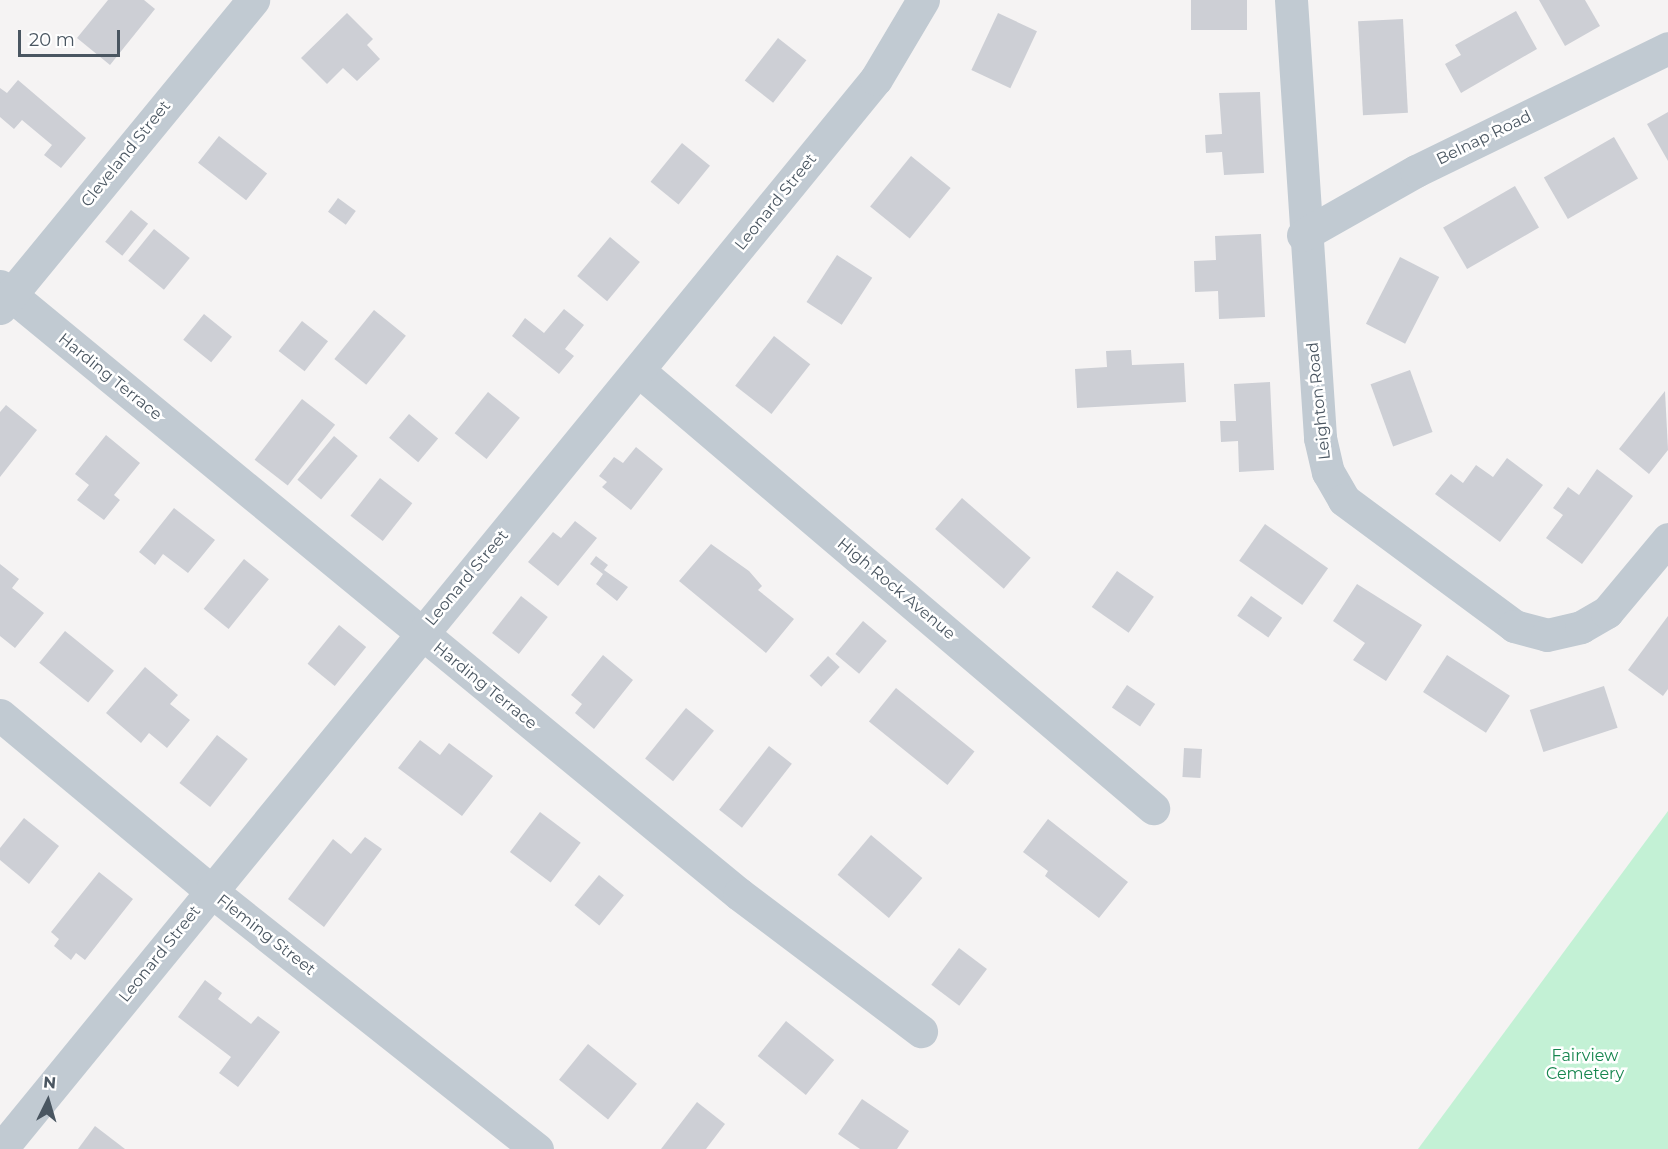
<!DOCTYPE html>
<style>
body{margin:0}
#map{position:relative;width:1668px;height:1149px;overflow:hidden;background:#f5f3f3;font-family:Montserrat,sans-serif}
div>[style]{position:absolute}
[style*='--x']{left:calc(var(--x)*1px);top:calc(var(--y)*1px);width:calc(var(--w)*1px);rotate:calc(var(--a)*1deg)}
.green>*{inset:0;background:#c3f1d5}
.building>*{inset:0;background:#cdcfd5;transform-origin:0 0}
.street>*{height:33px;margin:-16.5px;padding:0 16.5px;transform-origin:16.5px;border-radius:16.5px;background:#c1cad2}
span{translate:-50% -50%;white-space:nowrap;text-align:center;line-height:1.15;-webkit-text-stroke:5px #fff;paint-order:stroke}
.street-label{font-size:16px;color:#4a5661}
.park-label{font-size:16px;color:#17864f}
.north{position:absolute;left:18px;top:1071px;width:60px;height:60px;-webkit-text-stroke:4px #fff;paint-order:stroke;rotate:5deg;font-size:16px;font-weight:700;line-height:24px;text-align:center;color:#4a5661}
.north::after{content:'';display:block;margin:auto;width:21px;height:27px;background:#4a5661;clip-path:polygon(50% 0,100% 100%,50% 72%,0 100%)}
.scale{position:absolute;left:18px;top:30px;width:102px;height:27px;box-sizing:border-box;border:3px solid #4a5661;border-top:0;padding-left:8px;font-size:18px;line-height:21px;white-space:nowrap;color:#4a5661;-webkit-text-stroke:4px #fff;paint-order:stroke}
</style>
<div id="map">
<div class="green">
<div style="clip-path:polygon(1668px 811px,1668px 1149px,1418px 1149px)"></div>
</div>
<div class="building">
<div style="clip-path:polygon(108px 0,144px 0,155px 9px,110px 65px,77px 38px)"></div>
<div style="left:1191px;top:0;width:56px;height:30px"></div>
<div style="clip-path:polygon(1539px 0,1585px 0,1600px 26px,1565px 46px)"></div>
<div style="clip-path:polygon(1516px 11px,1537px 49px,1461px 93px,1445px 64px,1461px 55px,1455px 45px)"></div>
<div style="clip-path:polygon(347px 13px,373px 39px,367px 45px,380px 59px,357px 81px,343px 68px,327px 84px,301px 58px)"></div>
<div style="left:998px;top:13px;width:43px;height:63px;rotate:25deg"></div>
<div style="left:1403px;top:19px;width:94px;height:45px;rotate:87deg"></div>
<div style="left:778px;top:38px;width:36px;height:54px;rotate:38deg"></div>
<div style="clip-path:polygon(18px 80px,86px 138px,61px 168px,44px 155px,52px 145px,22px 120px,14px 129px,0 117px,0 88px,7px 93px)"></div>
<div style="clip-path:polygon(1260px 92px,1264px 173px,1224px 175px,1222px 152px,1206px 153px,1205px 135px,1222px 134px,1219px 93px)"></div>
<div style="clip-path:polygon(1668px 112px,1668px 161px,1647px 124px)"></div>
<div style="left:219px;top:136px;width:61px;height:34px;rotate:38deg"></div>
<div style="left:1614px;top:137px;width:48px;height:81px;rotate:60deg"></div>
<div style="left:682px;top:143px;width:36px;height:50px;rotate:39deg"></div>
<div style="left:911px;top:156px;width:51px;height:65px;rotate:39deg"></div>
<div style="left:1515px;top:186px;width:48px;height:83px;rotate:60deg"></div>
<div style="left:338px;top:198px;width:22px;height:17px;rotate:36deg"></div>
<div style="left:131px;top:210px;width:22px;height:41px;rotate:39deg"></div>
<div style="left:154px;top:229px;width:46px;height:41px;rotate:39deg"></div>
<div style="clip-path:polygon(1261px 234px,1265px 317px,1219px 319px,1218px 291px,1195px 292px,1194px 261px,1216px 260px,1215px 236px)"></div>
<div style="left:610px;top:237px;width:39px;height:51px;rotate:40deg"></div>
<div style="left:837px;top:255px;width:42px;height:56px;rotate:33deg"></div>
<div style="left:1400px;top:257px;width:44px;height:75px;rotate:27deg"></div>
<div style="clip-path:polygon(564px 309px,584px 325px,565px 349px,574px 356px,559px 374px,512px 336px,525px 318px,544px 333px)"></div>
<div style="left:374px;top:310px;width:41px;height:63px;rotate:39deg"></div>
<div style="left:204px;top:314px;width:36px;height:33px;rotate:39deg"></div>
<div style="left:302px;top:321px;width:33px;height:38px;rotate:38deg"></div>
<div style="left:774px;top:336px;width:46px;height:63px;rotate:38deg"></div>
<div style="clip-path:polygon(1131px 350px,1132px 365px,1184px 363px,1186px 402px,1077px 408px,1075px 369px,1107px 367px,1106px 351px)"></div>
<div style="left:1410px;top:370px;width:66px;height:42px;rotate:70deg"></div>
<div style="clip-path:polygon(1270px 382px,1274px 470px,1239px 472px,1238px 441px,1221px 442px,1220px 421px,1236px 421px,1234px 384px)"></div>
<div style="clip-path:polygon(1665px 391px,1668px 450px,1649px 474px,1619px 449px)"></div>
<div style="left:488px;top:392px;width:41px;height:53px;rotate:39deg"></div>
<div style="left:302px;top:399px;width:42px;height:77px;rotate:38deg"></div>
<div style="clip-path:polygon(6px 405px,37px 430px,0 477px,0 412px)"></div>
<div style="left:409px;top:414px;width:38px;height:31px;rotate:40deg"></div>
<div style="clip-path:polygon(106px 435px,140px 463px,114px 495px,120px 500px,104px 520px,77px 500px,89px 485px,75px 474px)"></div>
<div style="left:334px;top:436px;width:31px;height:57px;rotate:40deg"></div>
<div style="clip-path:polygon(636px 447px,663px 469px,631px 510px,602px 487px,607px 482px,599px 476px,614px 457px,623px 463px)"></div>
<div style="clip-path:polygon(1507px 458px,1543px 485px,1500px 542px,1435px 494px,1451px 474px,1463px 483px,1476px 465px,1493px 477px)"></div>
<div style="clip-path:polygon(1597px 469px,1633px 496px,1582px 564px,1546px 538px,1563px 515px,1553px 508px,1568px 487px,1579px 495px)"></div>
<div style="left:380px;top:478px;width:41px;height:48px;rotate:38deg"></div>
<div style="left:962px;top:498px;width:91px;height:41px;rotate:41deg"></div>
<div style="clip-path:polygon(174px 508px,215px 540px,188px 573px,163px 554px,155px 565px,139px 552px)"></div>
<div style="clip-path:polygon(575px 521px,597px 538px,558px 586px,528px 562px,553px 532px,561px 538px)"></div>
<div style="left:1265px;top:524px;width:77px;height:45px;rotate:35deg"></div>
<div style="clip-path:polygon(711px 544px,749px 571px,762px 586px,758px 590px,794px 619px,766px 653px,679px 581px)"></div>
<div style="clip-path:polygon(596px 556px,608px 565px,604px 570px,628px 587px,617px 601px,596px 584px,603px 574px,590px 564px)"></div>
<div style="left:244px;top:559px;width:32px;height:64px;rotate:39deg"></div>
<div style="clip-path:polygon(0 564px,19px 579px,12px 588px,44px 613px,15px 648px,0 636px)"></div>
<div style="left:1117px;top:571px;width:45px;height:44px;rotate:35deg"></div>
<div style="clip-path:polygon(1357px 584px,1422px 625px,1386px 681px,1353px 660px,1365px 643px,1333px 621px)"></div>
<div style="left:521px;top:596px;width:34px;height:47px;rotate:38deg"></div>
<div style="left:1251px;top:596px;width:38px;height:24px;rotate:35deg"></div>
<div style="clip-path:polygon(1668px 616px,1668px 689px,1663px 696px,1628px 670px)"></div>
<div style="left:863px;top:621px;width:31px;height:43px;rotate:40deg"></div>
<div style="left:339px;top:625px;width:35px;height:50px;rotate:39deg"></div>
<div style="left:65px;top:631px;width:63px;height:41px;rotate:39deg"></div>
<div style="clip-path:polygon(603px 655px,633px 680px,594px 729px,575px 713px,582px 704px,571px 695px)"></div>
<div style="left:1447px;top:655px;width:75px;height:44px;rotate:33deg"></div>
<div style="left:828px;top:656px;width:16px;height:27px;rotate:43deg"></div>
<div style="clip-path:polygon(145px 667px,178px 695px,170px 704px,190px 720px,167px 748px,149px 733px,141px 743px,106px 713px)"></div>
<div style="left:1127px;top:685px;width:34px;height:27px;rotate:34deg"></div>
<div style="left:1604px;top:686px;width:44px;height:78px;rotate:72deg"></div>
<div style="left:896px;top:688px;width:101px;height:43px;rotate:39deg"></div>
<div style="left:686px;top:708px;width:36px;height:65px;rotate:39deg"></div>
<div style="left:217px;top:735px;width:39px;height:61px;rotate:38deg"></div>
<div style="clip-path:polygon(420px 740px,440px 755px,449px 743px,493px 776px,462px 816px,398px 768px)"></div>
<div style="left:769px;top:746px;width:29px;height:81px;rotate:38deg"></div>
<div style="left:1184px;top:748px;width:18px;height:29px;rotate:3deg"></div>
<div style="left:540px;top:812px;width:51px;height:50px;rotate:37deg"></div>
<div style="clip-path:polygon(24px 818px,59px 846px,29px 884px,0 860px,0 848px)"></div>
<div style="clip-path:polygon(1048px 819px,1128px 882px,1099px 918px,1045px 876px,1048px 871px,1023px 852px)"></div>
<div style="left:871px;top:835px;width:67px;height:52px;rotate:40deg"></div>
<div style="clip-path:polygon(365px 837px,382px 849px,324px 927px,288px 899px,333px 839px,351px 854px)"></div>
<div style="clip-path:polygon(99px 872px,133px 899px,85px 960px,76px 953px,71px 960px,54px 946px,59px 939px,51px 932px)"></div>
<div style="left:599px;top:875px;width:32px;height:39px;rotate:39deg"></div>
<div style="left:959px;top:948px;width:35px;height:46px;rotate:37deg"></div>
<div style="clip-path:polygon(205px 980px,222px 993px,218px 999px,251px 1024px,258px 1016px,280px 1032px,238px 1087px,219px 1073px,231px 1057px,178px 1017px)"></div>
<div style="left:786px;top:1021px;width:62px;height:45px;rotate:39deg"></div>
<div style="left:588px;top:1044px;width:63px;height:46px;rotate:39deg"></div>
<div style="clip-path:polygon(862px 1099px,909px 1131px,897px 1149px,860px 1149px,838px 1134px)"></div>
<div style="clip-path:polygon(697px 1102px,725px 1124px,706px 1149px,661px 1149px)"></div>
<div style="clip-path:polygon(95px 1126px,125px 1149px,78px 1149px)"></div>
</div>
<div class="street">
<div style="--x:1291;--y:0;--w:439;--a:86.2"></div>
<div style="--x:1320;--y:438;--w:35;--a:77"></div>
<div style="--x:1328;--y:472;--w:32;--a:60"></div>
<div style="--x:1344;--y:500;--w:212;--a:36.5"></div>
<div style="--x:1514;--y:626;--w:34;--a:15"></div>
<div style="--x:1547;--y:635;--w:35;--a:-13"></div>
<div style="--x:1581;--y:627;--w:30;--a:-30"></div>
<div style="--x:1607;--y:612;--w:95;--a:-50.1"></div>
<div style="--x:1303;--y:235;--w:130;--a:-29.5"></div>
<div style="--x:1416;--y:171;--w:280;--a:-26"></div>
<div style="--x:0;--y:286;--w:957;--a:39.45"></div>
<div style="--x:739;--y:894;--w:228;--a:37"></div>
<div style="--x:0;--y:308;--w:399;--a:-50.6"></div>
<div style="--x:639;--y:371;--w:675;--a:40.37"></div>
<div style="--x:0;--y:715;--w:275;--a:39.8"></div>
<div style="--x:211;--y:891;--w:416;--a:38.4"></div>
<div style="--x:1;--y:1149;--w:1382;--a:-50.73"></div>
<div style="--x:876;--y:79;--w:92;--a:-59.3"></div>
</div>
<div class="street-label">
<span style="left:1484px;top:138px;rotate:-26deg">Belnap Road</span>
<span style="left:126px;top:154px;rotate:-51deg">Cleveland Street</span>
<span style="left:776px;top:202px;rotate:-51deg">Leonard Street</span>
<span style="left:110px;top:377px;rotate:39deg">Harding Terrace</span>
<span style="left:1319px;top:401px;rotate:-96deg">Leighton Road</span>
<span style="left:467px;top:578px;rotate:-50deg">Leonard Street</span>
<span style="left:896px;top:589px;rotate:40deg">High Rock Avenue</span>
<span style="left:485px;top:686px;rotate:39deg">Harding Terrace</span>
<span style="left:266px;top:935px;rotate:38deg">Fleming Street</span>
<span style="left:160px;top:954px;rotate:-51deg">Leonard Street</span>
</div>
<div class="park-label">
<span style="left:1585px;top:1065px">Fairview<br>Cemetery</span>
</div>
<div class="north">N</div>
<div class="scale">20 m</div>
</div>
